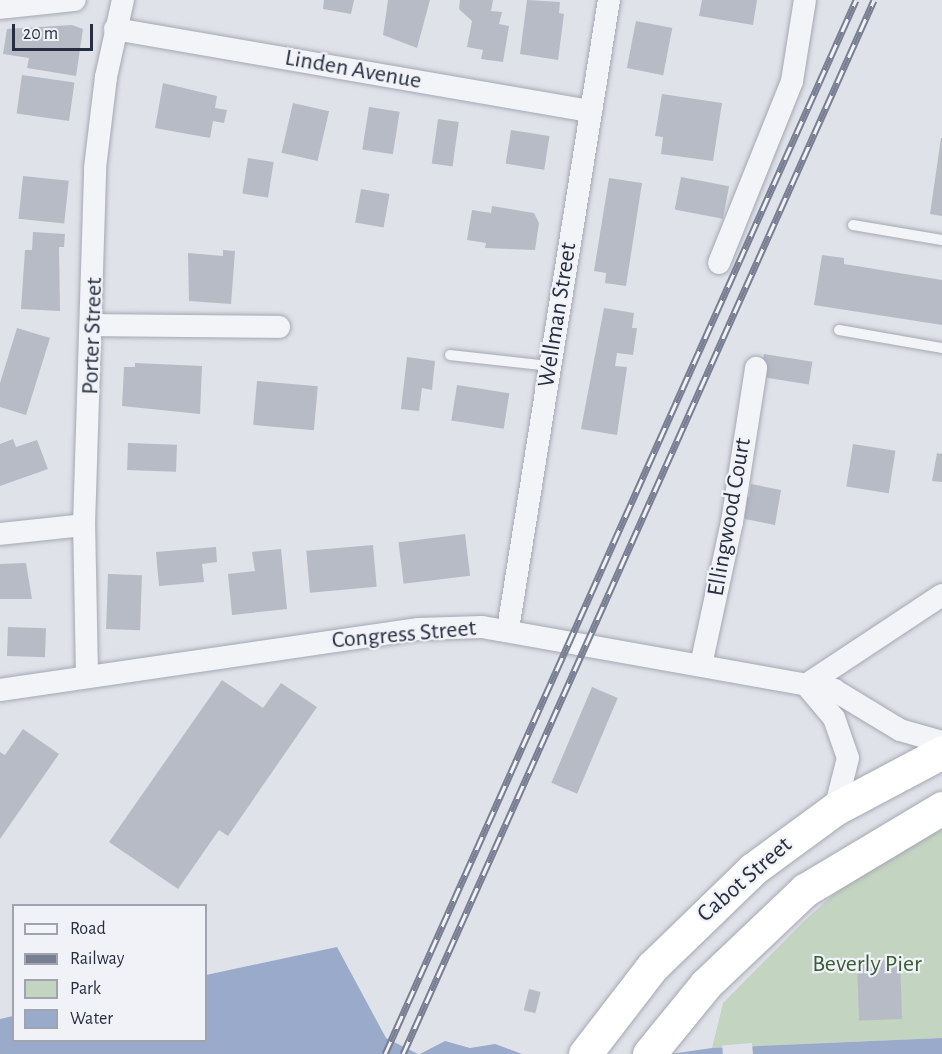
<!DOCTYPE html>
<style>
body{margin:0}
#map{position:relative;width:942px;height:1054px;overflow:hidden;background:#e0e2e9;font-family:"Alegreya Sans",sans-serif}
div>[style]{position:absolute}
[style*='--x']{left:calc(var(--x)*1px);top:calc(var(--y)*1px);width:calc(var(--w)*1px);rotate:calc(var(--a)*1deg)}
.green>*{inset:0;background:#c3d4c1}
.water>*{inset:0;background:#9aaaca}
.pier>*{inset:0;background:#e0e2e9;transform-origin:0 0}
.building>*{inset:0;background:#b7bbc6;transform-origin:0 0}
.roads{filter:drop-shadow(0 0 2px #a5a8b3) drop-shadow(0 0 2px #a5a8b3)}
.service>*{height:10px;margin:-5px;padding:0 5px;transform-origin:5px;border-radius:5px;background:#f3f4f8}
.minor>*{height:22px;margin:-11px;padding:0 11px;transform-origin:11px;border-radius:11px;background:#f3f4f8}
.trunk>*{height:33px;margin:-16.5px;padding:0 16.5px;transform-origin:16.5px;border-radius:16.5px;background:#fff}
.rail>*{height:7px;margin-top:-3.5px;transform-origin:0;background:repeating-linear-gradient(90deg,#f0f2f7 0 14px,#797f93 0 28px);box-sizing:border-box;border-block:2px solid #797f93}
span{translate:-50% -50%;white-space:nowrap;text-align:center;line-height:1.15;-webkit-text-stroke:4.5px #f0f2f7;paint-order:stroke}
.street-label{font-size:24px;color:#282e41}
.park-label{font-size:24px;color:#375d35}
.legend{position:absolute;left:12px;top:904px;width:195px;height:138px;box-sizing:border-box;background:#f0f2f7;border:2px solid #a0a4ae;margin:0;padding:8px 10px;list-style:none;font-size:18px;color:#282e41}
.legend li{display:flex;align-items:center;gap:12px;height:30px}
.legend b{width:30px;border:2px solid #a0a4ae}
.scale{position:absolute;left:12px;top:24px;width:81px;height:27px;box-sizing:border-box;border:3px solid #282e41;border-top:0;padding-left:8px;font-size:18px;line-height:21px;white-space:nowrap;color:#282e41;-webkit-text-stroke:4px #f0f2f7;paint-order:stroke}
</style>
<div id="map">
<div class="green">
<div style="clip-path:polygon(942px 824px,942px 1038px,712px 1048px,723px 1003px,803px 922px,855px 875px)"></div>
</div>
<div class="water">
<div style="clip-path:polygon(337px 947px,386px 1038px,418px 1054px,0 1054px,0 1019px,13px 1016px,14px 1040px,206px 1040px,206px 975px)"></div>
<div style="clip-path:polygon(942px 1038px,942px 1054px,670px 1054px,712px 1048px)"></div>
<div style="clip-path:polygon(445px 1041px,470px 1048px,495px 1044px,522px 1054px,420px 1054px)"></div>
</div>
<div class="pier">
<div style="left:752px;top:1043px;width:11px;height:30px;rotate:85deg"></div>
</div>
<div class="building">
<div style="clip-path:polygon(324px 0,354px 0,351px 14px,323px 9px)"></div>
<div style="clip-path:polygon(388px 0,430px 0,417px 48px,383px 35px)"></div>
<div style="clip-path:polygon(460px 0,493px 0,491px 11px,502px 12px,499px 24px,509px 26px,503px 62px,481px 59px,483px 50px,467px 47px,472px 21px,459px 9px)"></div>
<div style="clip-path:polygon(527px 0,560px 2px,559px 13px,564px 14px,558px 60px,520px 54px)"></div>
<div style="clip-path:polygon(702px 0,757px 0,753px 25px,699px 16px)"></div>
<div style="left:636px;top:21px;width:37px;height:48px;rotate:11deg"></div>
<div style="clip-path:polygon(72px 25px,83px 29px,76px 76px,27px 68px,29px 58px,3px 54px,7px 29px)"></div>
<div style="left:22px;top:75px;width:53px;height:39px;rotate:8deg"></div>
<div style="clip-path:polygon(163px 83px,217px 96px,215px 108px,227px 110px,224px 123px,213px 121px,210px 138px,155px 128px)"></div>
<div style="clip-path:polygon(662px 94px,722px 103px,713px 161px,661px 154px,663px 137px,655px 136px)"></div>
<div style="left:293px;top:103px;width:37px;height:51px;rotate:13deg"></div>
<div style="left:369px;top:107px;width:31px;height:43px;rotate:9deg"></div>
<div style="left:438px;top:119px;width:21px;height:45px;rotate:8deg"></div>
<div style="left:511px;top:130px;width:39px;height:34px;rotate:9deg"></div>
<div style="clip-path:polygon(941px 138px,942px 138px,942px 216px,930px 214px)"></div>
<div style="left:248px;top:158px;width:26px;height:36px;rotate:9deg"></div>
<div style="left:23px;top:176px;width:46px;height:43px;rotate:6deg"></div>
<div style="left:681px;top:177px;width:49px;height:33px;rotate:11deg"></div>
<div style="clip-path:polygon(609px 178px,642px 183px,626px 286px,605px 283px,606px 273px,594px 271px)"></div>
<div style="left:361px;top:189px;width:29px;height:34px;rotate:10deg"></div>
<div style="clip-path:polygon(492px 206px,534px 213px,539px 223px,535px 250px,485px 248px,486px 243px,467px 240px,472px 210px,491px 213px)"></div>
<div style="clip-path:polygon(33px 232px,65px 234px,64px 247px,59px 247px,60px 311px,21px 309px,25px 250px,32px 250px)"></div>
<div style="clip-path:polygon(223px 250px,235px 251px,231px 304px,189px 301px,188px 253px,223px 256px)"></div>
<div style="clip-path:polygon(822px 255px,844px 258px,844px 264px,942px 280px,942px 325px,814px 305px)"></div>
<div style="clip-path:polygon(604px 308px,634px 313px,632px 328px,637px 328px,633px 355px,617px 353px,615px 366px,627px 367px,617px 435px,581px 429px)"></div>
<div style="clip-path:polygon(17px 328px,50px 338px,26px 415px,0 407px,0 383px)"></div>
<div style="left:764px;top:354px;width:49px;height:23px;rotate:9deg"></div>
<div style="clip-path:polygon(407px 357px,435px 361px,432px 390px,422px 388px,419px 411px,401px 409px)"></div>
<div style="clip-path:polygon(135px 363px,202px 366px,200px 414px,122px 406px,124px 367px,135px 367px)"></div>
<div style="left:257px;top:381px;width:61px;height:44px;rotate:5deg"></div>
<div style="left:457px;top:385px;width:53px;height:36px;rotate:9deg"></div>
<div style="clip-path:polygon(13px 439px,16px 447px,37px 440px,48px 469px,0 486px,0 444px)"></div>
<div style="left:128px;top:443px;width:49px;height:27px;rotate:2deg"></div>
<div style="left:853px;top:444px;width:43px;height:43px;rotate:9deg"></div>
<div style="clip-path:polygon(937px 453px,942px 454px,942px 482px,932px 481px)"></div>
<div style="clip-path:polygon(751px 484px,781px 490px,775px 525px,745px 519px,741px 496px,749px 497px)"></div>
<div style="left:465px;top:534px;width:42px;height:67px;rotate:83deg"></div>
<div style="left:373px;top:545px;width:42px;height:67px;rotate:85deg"></div>
<div style="clip-path:polygon(216px 547px,217px 562px,202px 564px,204px 582px,159px 586px,156px 552px)"></div>
<div style="clip-path:polygon(281px 549px,287px 609px,232px 615px,228px 574px,255px 571px,252px 552px)"></div>
<div style="clip-path:polygon(26px 563px,32px 599px,0 599px,0 564px)"></div>
<div style="left:108px;top:574px;width:34px;height:55px;rotate:2deg"></div>
<div style="left:8px;top:627px;width:38px;height:29px;rotate:2deg"></div>
<div style="clip-path:polygon(222px 680px,263px 708px,281px 683px,317px 707px,228px 836px,219px 830px,178px 889px,109px 842px)"></div>
<div style="left:592px;top:687px;width:28px;height:104px;rotate:23deg"></div>
<div style="clip-path:polygon(23px 729px,59px 754px,0 839px,0 752px,5px 755px)"></div>
<div style="left:900px;top:960px;width:59px;height:43px;rotate:88deg"></div>
<div style="left:529px;top:989px;width:12px;height:22px;rotate:14deg"></div>
</div>
<div class="roads">
<div class="service">
<div style="--x:853;--y:225;--w:90;--a:9.6"></div>
<div style="--x:839;--y:330;--w:105;--a:9.9"></div>
<div style="--x:450;--y:355;--w:101;--a:6.3"></div>
</div>
<div class="minor">
<div style="--x:0;--y:8;--w:75;--a:-6.1"></div>
<div style="--x:115;--y:29;--w:483;--a:9.8"></div>
<div style="--x:719;--y:263;--w:196;--a:-68.1"></div>
<div style="--x:792;--y:81;--w:82;--a:-80.9"></div>
<div style="--x:94;--y:325;--w:185;--a:0.6"></div>
<div style="--x:0;--y:534;--w:84;--a:-6.1"></div>
<div style="--x:508;--y:629;--w:637;--a:-80.88"></div>
<div style="--x:701;--y:665;--w:146;--a:-77.8"></div>
<div style="--x:732;--y:522;--w:156;--a:-81.1"></div>
<div style="--x:87;--y:675;--w:150;--a:-91.1"></div>
<div style="--x:84;--y:525;--w:357;--a:-88.2"></div>
<div style="--x:95;--y:168;--w:92;--a:-83.1"></div>
<div style="--x:106;--y:77;--w:79;--a:-77.6"></div>
<div style="--x:806;--y:685;--w:163;--a:-33.5"></div>
<div style="--x:806;--y:685;--w:43;--a:49.7"></div>
<div style="--x:834;--y:718;--w:42;--a:70.7"></div>
<div style="--x:848;--y:758;--w:53;--a:104.3"></div>
<div style="--x:0;--y:690;--w:423;--a:-8.3"></div>
<div style="--x:419;--y:629;--w:63;--a:-1.8"></div>
<div style="--x:482;--y:627;--w:358;--a:10.1"></div>
<div style="--x:834;--y:690;--w:77;--a:31.2"></div>
<div style="--x:900;--y:730;--w:44;--a:15.9"></div>
</div>
<div class="trunk">
<div style="--x:585;--y:1054;--w:110;--a:-52.4"></div>
<div style="--x:652;--y:967;--w:141;--a:-44.1"></div>
<div style="--x:753;--y:869;--w:102;--a:-36.2"></div>
<div style="--x:835;--y:809;--w:121;--a:-28"></div>
<div style="--x:649;--y:1054;--w:90;--a:-50.8"></div>
<div style="--x:706;--y:984;--w:137;--a:-43.5"></div>
<div style="--x:805;--y:890;--w:160;--a:-30.9"></div>
</div>
</div>
<div class="rail">
<div style="--x:385;--y:1054;--w:1154;--a:-65.92"></div>
<div style="--x:403;--y:1054;--w:1154;--a:-65.92"></div>
</div>
<div class="street-label">
<span style="left:353px;top:70px;rotate:10deg">Linden Avenue</span>
<span style="left:558px;top:315px;rotate:-81deg">Wellman Street</span>
<span style="left:93px;top:336px;rotate:-88deg">Porter Street</span>
<span style="left:730px;top:517px;rotate:-80deg">Ellingwood Court</span>
<span style="left:404px;top:635px;rotate:-5deg">Congress Street</span>
<span style="left:745px;top:880px;rotate:-41deg">Cabot Street</span>
</div>
<div class="park-label">
<span style="left:867px;top:965px">Beverly Pier</span>
</div>
<ul class="legend">
<li><b style="height:8px;background:#f3f4f8"></b>Road</li>
<li><b style="height:8px;background:#797f93"></b>Railway</li>
<li><b style="height:16px;background:#c3d4c1"></b>Park</li>
<li><b style="height:16px;background:#9aaaca"></b>Water</li>
</ul>
<div class="scale">20 m</div>
</div>
